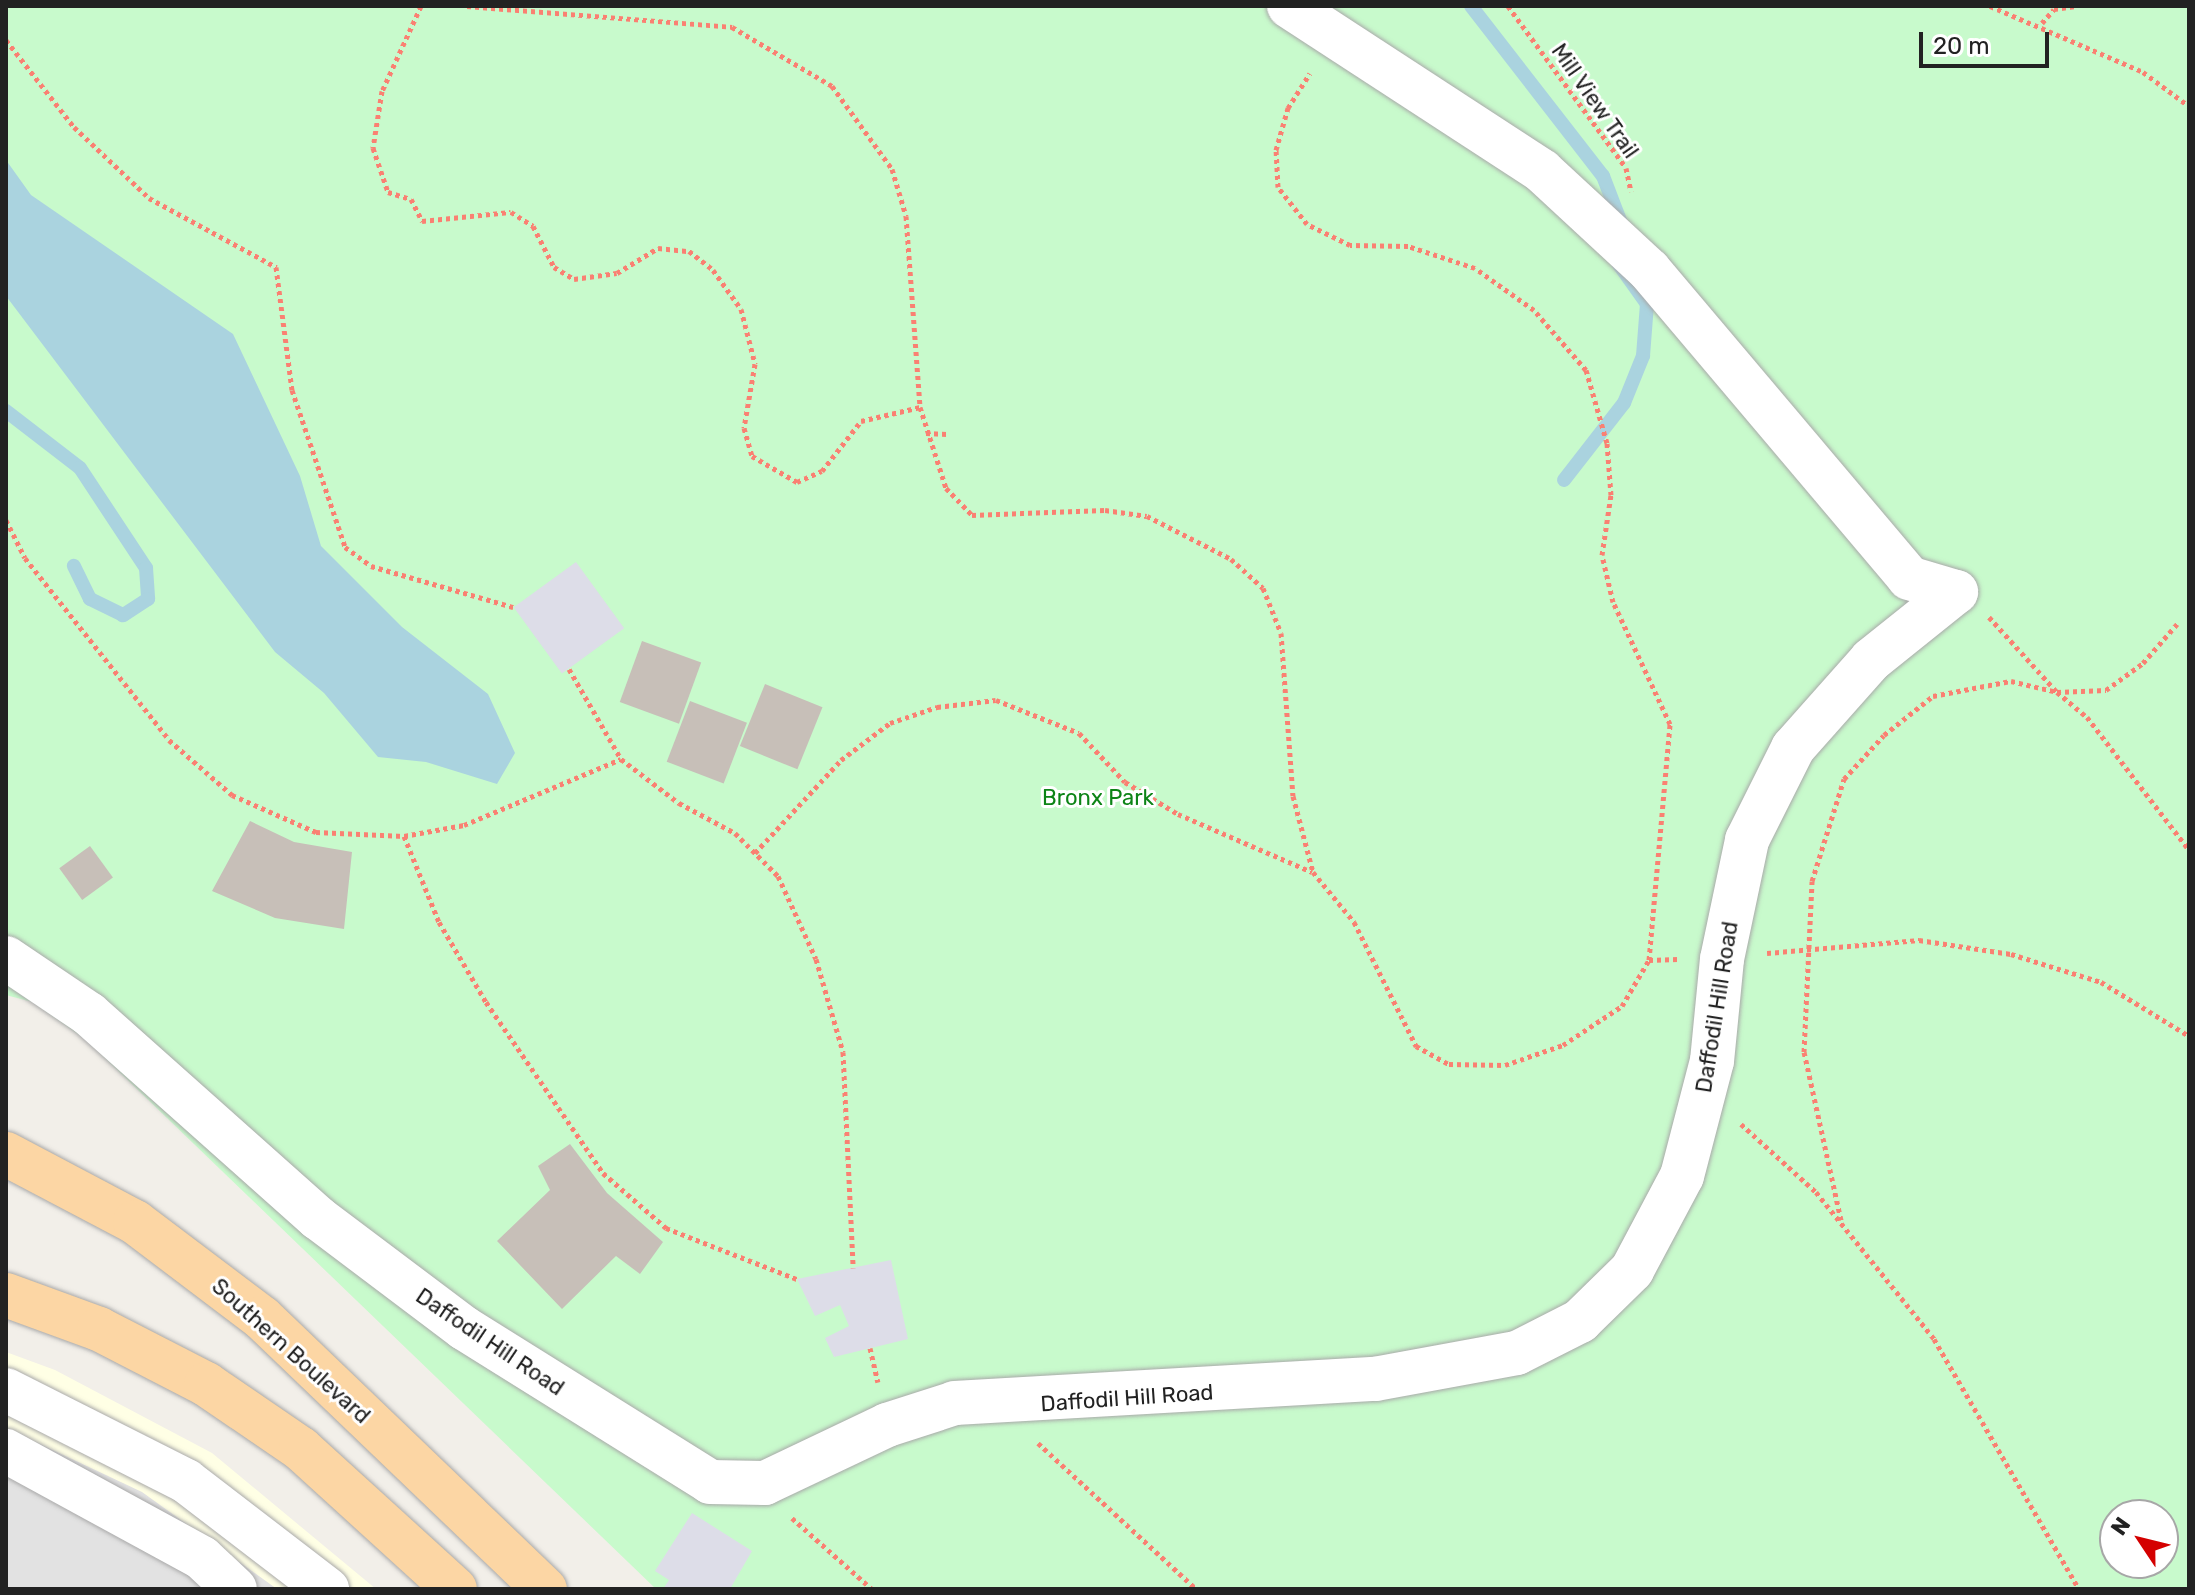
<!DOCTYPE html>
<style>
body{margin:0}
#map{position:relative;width:2195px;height:1595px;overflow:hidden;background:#f2efe9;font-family:Rubik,sans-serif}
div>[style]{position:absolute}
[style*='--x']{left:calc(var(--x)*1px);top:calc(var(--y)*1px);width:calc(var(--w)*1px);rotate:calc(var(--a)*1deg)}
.education>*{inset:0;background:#ffffe5}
.park>*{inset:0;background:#c8facc}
.parking>*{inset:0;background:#e2e2e2}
.plaza>*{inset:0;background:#dddde8;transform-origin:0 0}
.water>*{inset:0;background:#aad3df}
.stream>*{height:14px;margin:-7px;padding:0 7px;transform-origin:7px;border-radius:7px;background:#aad3df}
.building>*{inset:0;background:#c7bfb8;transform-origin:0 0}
.path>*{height:5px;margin-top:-2.5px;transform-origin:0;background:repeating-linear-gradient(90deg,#fa8072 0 4px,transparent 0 8px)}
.roads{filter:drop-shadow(0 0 2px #a9a9a9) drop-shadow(0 0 2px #a9a9a9)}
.minor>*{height:44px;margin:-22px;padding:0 22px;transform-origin:22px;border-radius:22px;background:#fff}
.major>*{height:44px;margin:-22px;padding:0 22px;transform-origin:22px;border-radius:22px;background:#fcd6a4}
span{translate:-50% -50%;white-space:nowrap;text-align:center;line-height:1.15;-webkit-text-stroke:6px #fff;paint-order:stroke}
.street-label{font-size:22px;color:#222}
.park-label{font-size:22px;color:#0c8416}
.frame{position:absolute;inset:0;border:8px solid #222;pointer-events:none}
.north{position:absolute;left:2099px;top:1499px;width:80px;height:80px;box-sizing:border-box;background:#fff;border:2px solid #a7a7a7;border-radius:50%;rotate:305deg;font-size:22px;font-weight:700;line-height:32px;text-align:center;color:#222}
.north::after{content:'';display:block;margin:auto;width:28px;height:36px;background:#d40000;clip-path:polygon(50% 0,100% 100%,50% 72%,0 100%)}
.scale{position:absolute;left:1919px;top:32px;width:130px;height:36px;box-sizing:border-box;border:4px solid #222;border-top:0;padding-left:10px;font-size:24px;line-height:28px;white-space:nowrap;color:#222;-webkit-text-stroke:6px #fff;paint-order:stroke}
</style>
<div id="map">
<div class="education">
<div style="clip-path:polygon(6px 1352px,55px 1370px,212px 1453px,376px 1589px,6px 1589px)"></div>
</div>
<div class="park">
<div style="clip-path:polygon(evenodd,6px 6px,2189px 6px,2189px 1589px,656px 1589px,85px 1039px,32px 1002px,6px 995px,6px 6px,2115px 1515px,2163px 1515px,2163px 1563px,2115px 1563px,2115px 1515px)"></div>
</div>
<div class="parking">
<div style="clip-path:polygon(6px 1428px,142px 1492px,277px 1589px,6px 1589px)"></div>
</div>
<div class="plaza">
<div style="left:576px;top:562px;width:82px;height:77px;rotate:54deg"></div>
<div style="clip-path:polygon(891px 1260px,908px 1339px,834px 1357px,825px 1338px,849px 1326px,840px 1305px,815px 1316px,797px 1279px)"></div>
<div style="clip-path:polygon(692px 1513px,752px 1551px,730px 1589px,663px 1589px,669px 1580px,655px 1571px)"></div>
</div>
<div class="water">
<div style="clip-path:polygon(6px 160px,31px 195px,233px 334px,300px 476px,321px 546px,402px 627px,488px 694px,515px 753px,497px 784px,426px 762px,378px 757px,324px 693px,275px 652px,6px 296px)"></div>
</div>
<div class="stream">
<div style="--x:1471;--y:6;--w:215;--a:52.2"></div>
<div style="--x:1603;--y:176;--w:59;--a:69.1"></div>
<div style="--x:6;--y:411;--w:93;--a:37.6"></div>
<div style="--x:80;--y:468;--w:120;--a:56.6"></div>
<div style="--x:146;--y:568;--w:31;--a:86"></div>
<div style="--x:148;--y:599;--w:30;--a:147"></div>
<div style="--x:123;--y:615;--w:37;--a:-154"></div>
<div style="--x:90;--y:599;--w:37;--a:-116"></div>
<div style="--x:1564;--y:480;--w:98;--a:-52.1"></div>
<div style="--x:1624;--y:403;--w:51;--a:-68"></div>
<div style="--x:1643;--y:356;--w:52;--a:-85.6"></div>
<div style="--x:1647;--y:304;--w:50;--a:-125.3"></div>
</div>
<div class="building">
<div style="left:642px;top:641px;width:63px;height:65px;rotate:20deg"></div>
<div style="left:765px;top:684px;width:62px;height:67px;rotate:22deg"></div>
<div style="left:690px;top:701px;width:61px;height:65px;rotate:21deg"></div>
<div style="clip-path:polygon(250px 821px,294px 842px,352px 852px,344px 929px,275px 918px,212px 891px)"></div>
<div style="left:90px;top:846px;width:39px;height:38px;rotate:54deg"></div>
<div style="clip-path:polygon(570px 1144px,607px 1193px,663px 1242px,640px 1274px,616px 1256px,562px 1309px,497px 1241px,550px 1190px,538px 1166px)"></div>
</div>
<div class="path">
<div style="--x:421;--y:6;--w:94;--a:114.6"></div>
<div style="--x:382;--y:91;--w:58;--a:99"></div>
<div style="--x:373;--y:148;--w:46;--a:71.2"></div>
<div style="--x:388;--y:192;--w:24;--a:17"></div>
<div style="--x:411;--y:199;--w:25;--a:63"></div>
<div style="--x:422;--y:221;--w:89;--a:-5.8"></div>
<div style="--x:511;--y:212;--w:26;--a:32"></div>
<div style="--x:533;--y:226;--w:46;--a:62.9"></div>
<div style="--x:554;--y:267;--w:23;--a:31"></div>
<div style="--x:574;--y:279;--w:43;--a:-7.9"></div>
<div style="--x:617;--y:273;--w:48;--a:-31.4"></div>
<div style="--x:658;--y:248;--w:31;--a:6"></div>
<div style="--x:689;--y:251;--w:31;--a:38"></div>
<div style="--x:713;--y:270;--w:48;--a:54.3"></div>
<div style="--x:741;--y:309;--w:57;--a:75.7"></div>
<div style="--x:755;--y:364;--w:65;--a:99.8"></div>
<div style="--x:744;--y:428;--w:29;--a:74"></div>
<div style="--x:752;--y:456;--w:52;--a:30"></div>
<div style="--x:797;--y:482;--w:27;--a:-24"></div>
<div style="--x:822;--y:471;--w:63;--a:-52"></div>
<div style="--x:861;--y:421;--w:61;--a:-13.3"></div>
<div style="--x:467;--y:6;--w:266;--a:4.5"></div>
<div style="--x:732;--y:27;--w:116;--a:30.5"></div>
<div style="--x:832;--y:86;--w:102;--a:54.1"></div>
<div style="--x:892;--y:169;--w:49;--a:73.4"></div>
<div style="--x:906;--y:216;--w:192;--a:85.8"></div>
<div style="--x:920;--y:407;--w:85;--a:72.2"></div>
<div style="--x:946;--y:488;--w:37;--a:46"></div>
<div style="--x:972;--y:515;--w:133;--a:-2.2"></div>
<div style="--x:1105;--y:510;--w:42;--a:8.1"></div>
<div style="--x:1147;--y:516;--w:94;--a:27.1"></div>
<div style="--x:1231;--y:559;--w:43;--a:42.2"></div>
<div style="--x:1263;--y:588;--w:48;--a:68.2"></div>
<div style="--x:1281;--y:633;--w:163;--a:85.8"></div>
<div style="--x:1293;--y:796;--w:79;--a:75.3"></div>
<div style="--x:1313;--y:872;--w:65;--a:50.6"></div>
<div style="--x:1354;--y:922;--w:139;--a:63.4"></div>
<div style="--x:1416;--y:1046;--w:38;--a:29"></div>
<div style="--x:1449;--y:1064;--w:56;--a:1"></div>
<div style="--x:1505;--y:1065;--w:61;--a:-19"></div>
<div style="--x:1563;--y:1045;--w:71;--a:-33.5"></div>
<div style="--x:1622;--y:1006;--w:53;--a:-59.6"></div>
<div style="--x:1649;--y:960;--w:237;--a:-84.9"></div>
<div style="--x:1670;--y:724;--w:135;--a:-115"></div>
<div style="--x:1613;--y:602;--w:48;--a:-103.2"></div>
<div style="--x:1602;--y:555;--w:61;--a:-81.5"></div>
<div style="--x:1611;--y:495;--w:52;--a:-94.4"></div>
<div style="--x:1607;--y:443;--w:76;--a:-106"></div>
<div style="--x:1586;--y:370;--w:79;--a:-130.9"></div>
<div style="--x:1534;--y:310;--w:72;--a:-144.6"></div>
<div style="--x:1475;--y:268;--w:71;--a:-161.8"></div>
<div style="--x:1408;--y:246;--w:58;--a:-179"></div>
<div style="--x:1350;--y:245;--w:48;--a:-154"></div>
<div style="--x:1307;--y:224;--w:47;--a:-128.1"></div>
<div style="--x:1278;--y:187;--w:37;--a:-93"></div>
<div style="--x:1276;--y:150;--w:44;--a:-74.1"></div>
<div style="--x:1288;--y:108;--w:41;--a:-57.8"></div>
<div style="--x:1508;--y:6;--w:200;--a:53.9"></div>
<div style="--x:1626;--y:168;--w:24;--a:78"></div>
<div style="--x:1990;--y:6;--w:167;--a:23.3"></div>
<div style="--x:2143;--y:72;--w:57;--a:36.5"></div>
<div style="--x:2042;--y:23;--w:18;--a:-49"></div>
<div style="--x:2054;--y:9;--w:22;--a:-8"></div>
<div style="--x:6;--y:40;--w:110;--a:52"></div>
<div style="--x:74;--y:127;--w:103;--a:43.4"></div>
<div style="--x:149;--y:198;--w:145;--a:28.5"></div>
<div style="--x:276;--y:267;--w:124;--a:82.6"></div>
<div style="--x:292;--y:390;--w:166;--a:71.3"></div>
<div style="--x:345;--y:547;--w:32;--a:36"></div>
<div style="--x:371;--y:566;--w:148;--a:16.1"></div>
<div style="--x:926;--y:433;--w:21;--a:3"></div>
<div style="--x:6;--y:520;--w:42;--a:63.4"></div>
<div style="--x:25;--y:558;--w:232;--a:51.6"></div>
<div style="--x:169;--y:740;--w:84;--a:41.1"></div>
<div style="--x:232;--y:795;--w:92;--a:23.8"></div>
<div style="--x:316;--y:832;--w:88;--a:2.6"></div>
<div style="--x:404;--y:836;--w:61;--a:-10.4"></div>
<div style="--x:464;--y:825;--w:170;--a:-22.8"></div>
<div style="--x:1989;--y:617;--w:101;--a:47.8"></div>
<div style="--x:2057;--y:692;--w:49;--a:-2.3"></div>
<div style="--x:2106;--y:690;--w:46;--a:-36.1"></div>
<div style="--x:2143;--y:663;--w:52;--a:-48.9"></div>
<div style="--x:569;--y:669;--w:104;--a:60"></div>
<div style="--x:621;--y:759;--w:73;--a:37.2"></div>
<div style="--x:679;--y:803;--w:64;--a:28.2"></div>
<div style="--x:735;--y:833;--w:61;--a:45"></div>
<div style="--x:778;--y:876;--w:91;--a:65.4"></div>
<div style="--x:816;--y:959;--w:97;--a:73.8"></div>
<div style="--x:843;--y:1052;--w:216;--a:87.3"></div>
<div style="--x:404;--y:836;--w:93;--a:67.9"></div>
<div style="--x:439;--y:922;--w:93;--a:59.6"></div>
<div style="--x:486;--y:1002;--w:207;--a:55.6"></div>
<div style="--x:603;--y:1173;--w:84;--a:41.1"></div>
<div style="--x:666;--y:1228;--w:141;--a:21.3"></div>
<div style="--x:755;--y:853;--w:127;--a:-47.2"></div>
<div style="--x:841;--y:760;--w:61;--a:-37.1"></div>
<div style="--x:890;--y:723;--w:50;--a:-18.8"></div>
<div style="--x:937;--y:707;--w:59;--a:-6.8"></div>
<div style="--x:996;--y:700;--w:89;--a:21.7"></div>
<div style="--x:1079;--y:733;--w:67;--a:46.8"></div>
<div style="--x:1125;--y:782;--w:62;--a:31.1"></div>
<div style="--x:1178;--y:814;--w:146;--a:23.4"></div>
<div style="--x:1767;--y:953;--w:153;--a:-4.9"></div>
<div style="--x:1919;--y:940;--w:93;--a:8.7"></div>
<div style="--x:2011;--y:954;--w:94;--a:17.3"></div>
<div style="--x:2101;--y:982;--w:103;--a:31.5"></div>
<div style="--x:1649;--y:960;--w:29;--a:-2"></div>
<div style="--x:1741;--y:1124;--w:101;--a:42.2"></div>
<div style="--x:1816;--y:1192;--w:189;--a:51.2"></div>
<div style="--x:1934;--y:1339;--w:289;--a:59.9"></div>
<div style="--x:1841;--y:1220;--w:172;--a:-102.4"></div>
<div style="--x:1804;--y:1052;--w:171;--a:-87.3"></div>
<div style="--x:1812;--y:881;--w:107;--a:-72.6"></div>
<div style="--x:1844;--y:779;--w:59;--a:-47.7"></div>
<div style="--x:1884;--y:735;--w:63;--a:-38.5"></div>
<div style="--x:1933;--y:696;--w:79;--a:-10.9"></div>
<div style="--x:2011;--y:681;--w:47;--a:13.4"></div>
<div style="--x:2057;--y:692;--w:39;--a:40"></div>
<div style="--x:2087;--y:717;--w:168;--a:52.5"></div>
<div style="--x:870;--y:1348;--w:35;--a:77"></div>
<div style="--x:1038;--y:1443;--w:215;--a:42.7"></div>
<div style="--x:792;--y:1518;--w:107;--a:41.6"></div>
</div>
<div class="roads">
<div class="minor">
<div style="--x:1289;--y:6;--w:302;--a:33.1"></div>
<div style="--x:1542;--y:171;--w:146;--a:42.8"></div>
<div style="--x:1649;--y:270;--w:403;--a:49.8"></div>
<div style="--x:1909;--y:578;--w:49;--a:16.6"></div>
<div style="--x:6;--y:958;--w:100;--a:34"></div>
<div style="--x:89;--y:1014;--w:307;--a:41.7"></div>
<div style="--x:318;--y:1218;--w:183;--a:37"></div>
<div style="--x:464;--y:1328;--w:290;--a:32"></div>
<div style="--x:710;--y:1482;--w:55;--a:1"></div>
<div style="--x:765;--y:1483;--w:135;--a:-25.4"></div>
<div style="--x:887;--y:1425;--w:71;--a:-17.9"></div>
<div style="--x:955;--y:1403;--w:421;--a:-3.3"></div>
<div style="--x:1375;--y:1379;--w:144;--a:-10.4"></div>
<div style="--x:1517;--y:1353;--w:71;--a:-26.9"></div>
<div style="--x:1580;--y:1321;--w:73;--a:-44.4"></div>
<div style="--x:1632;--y:1270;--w:106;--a:-62"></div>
<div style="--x:1682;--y:1176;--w:119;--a:-75.4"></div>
<div style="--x:1712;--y:1061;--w:102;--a:-84.4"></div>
<div style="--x:1722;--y:959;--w:122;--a:-78.1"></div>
<div style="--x:1747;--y:840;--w:103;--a:-63.4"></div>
<div style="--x:1793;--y:748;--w:118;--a:-48.4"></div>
<div style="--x:1871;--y:660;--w:109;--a:-38.7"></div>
<div style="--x:6;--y:1390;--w:202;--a:26.8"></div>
<div style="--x:186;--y:1481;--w:178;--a:37.5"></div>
<div style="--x:6;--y:1451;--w:223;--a:28.6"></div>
<div style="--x:202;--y:1558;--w:45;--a:43.2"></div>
</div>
<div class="major">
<div style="--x:6;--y:1154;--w:146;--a:27.8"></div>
<div style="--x:135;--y:1222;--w:159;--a:37.1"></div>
<div style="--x:262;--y:1318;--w:392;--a:43.8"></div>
<div style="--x:6;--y:1295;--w:99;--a:20.1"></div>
<div style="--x:99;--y:1329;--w:120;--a:27.2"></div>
<div style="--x:206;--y:1384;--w:115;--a:34.4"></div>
<div style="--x:301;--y:1449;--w:208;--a:42.3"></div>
</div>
</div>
<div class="street-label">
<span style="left:1595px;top:101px;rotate:55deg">Mill View Trail</span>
<span style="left:1717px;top:1007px;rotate:-81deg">Daffodil Hill Road</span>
<span style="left:490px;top:1342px;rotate:34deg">Daffodil Hill Road</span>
<span style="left:291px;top:1351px;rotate:42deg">Southern Boulevard</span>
<span style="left:1127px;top:1398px;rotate:-4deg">Daffodil Hill Road</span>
</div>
<div class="park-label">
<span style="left:1098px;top:798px">Bronx Park</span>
</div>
<div class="frame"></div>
<div class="north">N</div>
<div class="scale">20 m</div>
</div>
